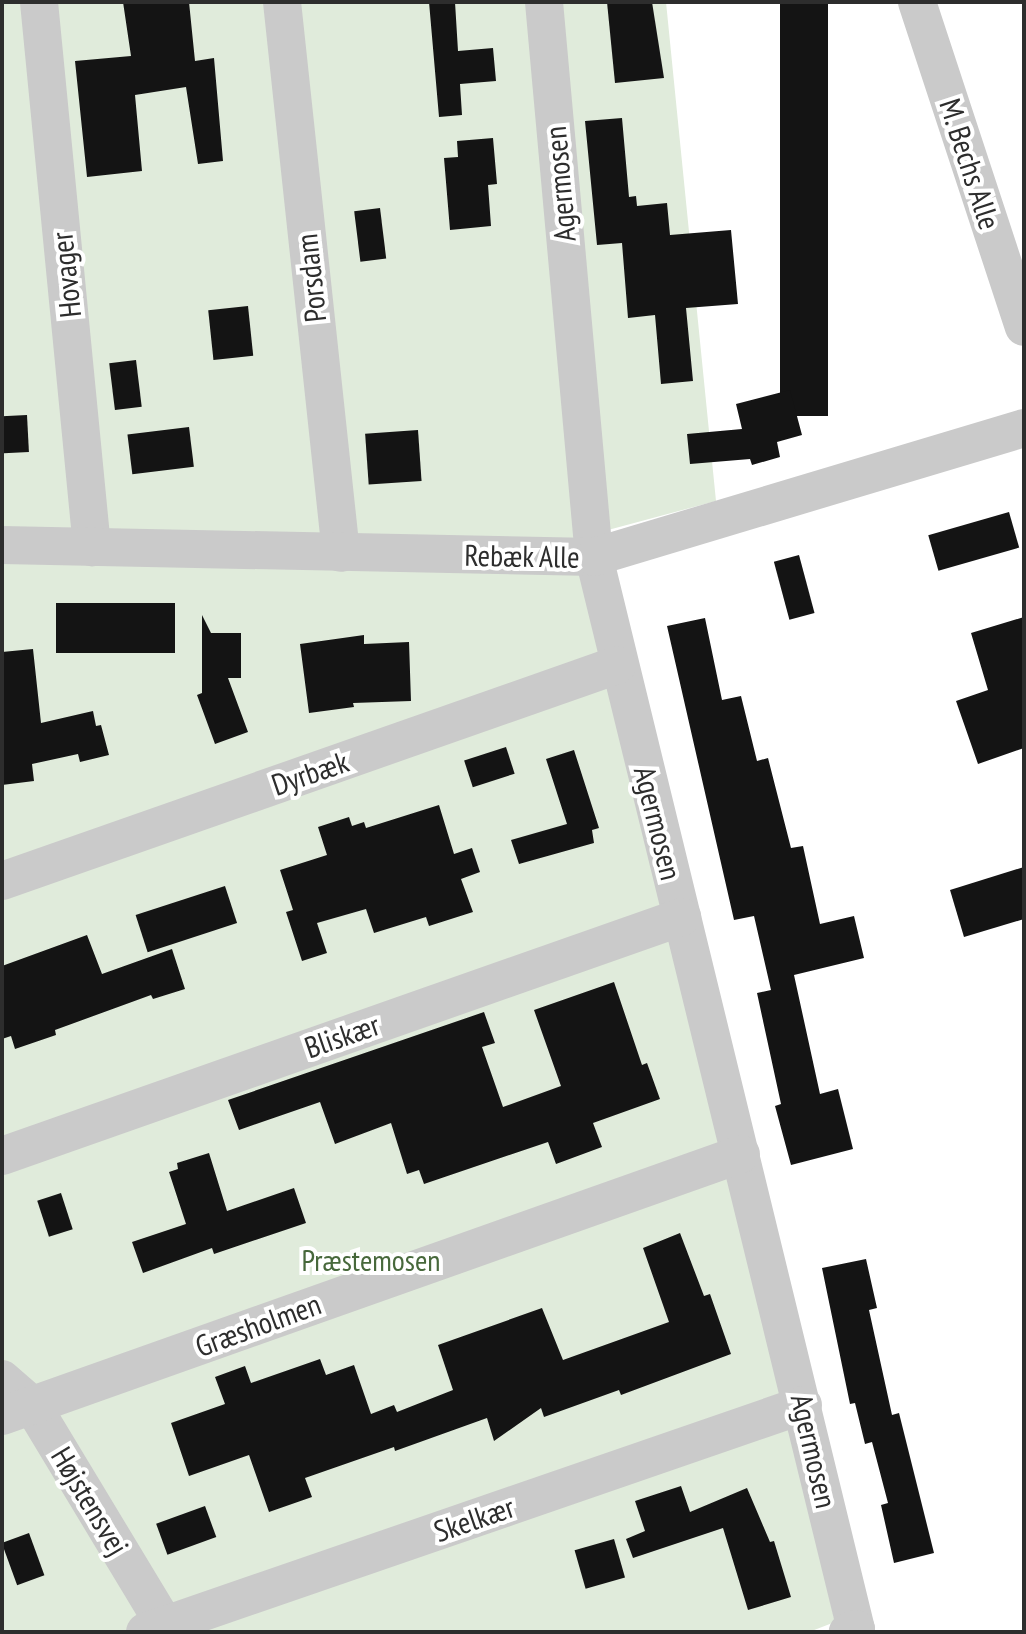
<!DOCTYPE html>
<meta charset="utf-8">
<style>
body{margin:0}
#map{position:relative;width:1026px;height:1634px;overflow:hidden;background:#fff;font-family:"PT Sans Narrow",sans-serif}
div>[style]{position:absolute}
[style*='--x']{left:calc(var(--x)*1px);top:calc(var(--y)*1px);width:calc(var(--w)*1px);rotate:calc(var(--a)*1deg)}
.green>*{inset:0;background:#e0ebdb}
.building>*{inset:0;background:#141414;transform-origin:0 0}
.minor>*{height:38px;margin:-19px;padding:0 19px;transform-origin:19px;border-radius:19px;background:#cacaca}
span{translate:-50% -50%;white-space:nowrap;text-align:center;line-height:1.15;-webkit-text-stroke:8px #fff;paint-order:stroke}
.street-label{font-size:30px;color:#2d2d2d}
.park-label{font-size:30px;color:#47683b}
.frame{position:absolute;inset:0;border:4px solid #2d2d2d;pointer-events:none}
</style>
<div id="map">
<div class="green">
<div style="clip-path:polygon(2px 2px,666px 2px,716px 501px,582px 537px,835px 1622px,809px 1632px,2px 1632px)"></div>
</div>
<div class="building">
<div style="clip-path:polygon(123px 2px,189px 2px,195px 61px,214px 58px,223px 161px,198px 164px,186px 87px,135px 95px,142px 171px,87px 177px,75px 61px,131px 56px)"></div>
<div style="clip-path:polygon(429px 2px,455px 2px,458px 51px,493px 48px,496px 81px,460px 84px,462px 115px,439px 117px)"></div>
<div style="clip-path:polygon(607px 2px,652px 2px,664px 78px,615px 83px)"></div>
<div style="left:780px;top:2px;width:48px;height:414px"></div>
<div style="clip-path:polygon(622px 118px,629px 197px,636px 196px,637px 206px,667px 203px,670px 235px,731px 230px,738px 304px,686px 308px,693px 381px,661px 384px,655px 315px,628px 318px,622px 243px,597px 245px,585px 121px)"></div>
<div style="clip-path:polygon(493px 138px,497px 184px,488px 185px,491px 226px,450px 230px,444px 158px,458px 157px,457px 141px)"></div>
<div style="left:380px;top:208px;width:51px;height:26px;rotate:83deg"></div>
<div style="left:248px;top:306px;width:50px;height:40px;rotate:84deg"></div>
<div style="left:136px;top:360px;width:47px;height:27px;rotate:83deg"></div>
<div style="clip-path:polygon(790px 390px,802px 435px,777px 442px,780px 457px,752px 465px,750px 459px,690px 464px,687px 434px,742px 429px,736px 404px)"></div>
<div style="left:27px;top:415px;width:37px;height:25px;rotate:87deg"></div>
<div style="left:189px;top:427px;width:40px;height:62px;rotate:83deg"></div>
<div style="left:418px;top:430px;width:51px;height:53px;rotate:86deg"></div>
<div style="left:1009px;top:512px;width:37px;height:84px;rotate:74deg"></div>
<div style="left:799px;top:555px;width:60px;height:26px;rotate:75deg"></div>
<div style="left:56px;top:603px;width:119px;height:50px"></div>
<div style="clip-path:polygon(202px 615px,211px 633px,241px 633px,241px 678px,228px 678px,248px 732px,215px 744px,197px 695px,202px 693px)"></div>
<div style="clip-path:polygon(1024px 617px,1024px 748px,978px 764px,956px 701px,988px 690px,971px 633px)"></div>
<div style="clip-path:polygon(705px 618px,722px 700px,741px 696px,757px 761px,768px 758px,791px 848px,803px 846px,820px 924px,854px 916px,864px 958px,794px 975px,820px 1094px,838px 1089px,853px 1149px,791px 1165px,775px 1106px,781px 1104px,757px 993px,771px 990px,754px 916px,734px 920px,667px 626px)"></div>
<div style="clip-path:polygon(364px 635px,364px 644px,409px 642px,411px 701px,353px 703px,354px 707px,309px 713px,300px 644px)"></div>
<div style="clip-path:polygon(33px 649px,41px 723px,93px 711px,96px 726px,101px 725px,109px 755px,80px 762px,78px 754px,32px 764px,34px 781px,2px 785px,2px 652px)"></div>
<div style="left:506px;top:747px;width:28px;height:44px;rotate:72deg"></div>
<div style="clip-path:polygon(574px 750px,599px 828px,592px 830px,594px 843px,519px 864px,511px 840px,567px 824px,546px 759px)"></div>
<div style="clip-path:polygon(439px 805px,454px 854px,472px 848px,480px 872px,461px 879px,473px 912px,429px 926px,426px 917px,374px 933px,366px 909px,317px 923px,327px 953px,302px 961px,286px 912px,293px 910px,280px 870px,327px 855px,318px 827px,349px 817px,352px 826px,364px 822px,366px 828px)"></div>
<div style="clip-path:polygon(1024px 867px,1024px 919px,964px 937px,950px 890px)"></div>
<div style="left:225px;top:886px;width:39px;height:94px;rotate:72deg"></div>
<div style="clip-path:polygon(87px 935px,102px 974px,172px 949px,185px 989px,153px 999px,151px 995px,55px 1030px,56px 1035px,15px 1049px,11px 1036px,2px 1039px,2px 966px)"></div>
<div style="clip-path:polygon(614px 982px,642px 1065px,647px 1063px,660px 1099px,593px 1123px,602px 1147px,556px 1164px,548px 1142px,424px 1184px,419px 1170px,407px 1174px,391px 1123px,335px 1144px,320px 1102px,239px 1130px,228px 1100px,484px 1012px,495px 1043px,482px 1047px,503px 1107px,561px 1086px,534px 1010px)"></div>
<div style="clip-path:polygon(209px 1153px,227px 1211px,294px 1188px,306px 1223px,214px 1254px,212px 1248px,143px 1273px,132px 1242px,186px 1224px,169px 1172px,178px 1169px,177px 1163px)"></div>
<div style="left:61px;top:1193px;width:38px;height:25px;rotate:72deg"></div>
<div style="clip-path:polygon(680px 1233px,704px 1296px,710px 1294px,731px 1354px,621px 1395px,619px 1390px,544px 1417px,541px 1408px,494px 1441px,487px 1418px,395px 1451px,394px 1447px,305px 1478px,312px 1497px,269px 1512px,249px 1455px,189px 1476px,171px 1423px,225px 1404px,215px 1377px,245px 1366px,251px 1383px,320px 1359px,326px 1375px,354px 1365px,371px 1414px,394px 1405px,397px 1412px,453px 1390px,438px 1345px,542px 1308px,563px 1360px,669px 1322px,643px 1248px)"></div>
<div style="clip-path:polygon(866px 1259px,877px 1308px,869px 1310px,892px 1415px,899px 1413px,934px 1553px,894px 1563px,881px 1505px,888px 1503px,872px 1442px,865px 1444px,855px 1403px,850px 1404px,822px 1268px)"></div>
<div style="clip-path:polygon(681px 1486px,690px 1512px,747px 1488px,770px 1542px,774px 1541px,791px 1597px,748px 1610px,723px 1528px,633px 1558px,626px 1539px,645px 1531px,635px 1501px)"></div>
<div style="left:205px;top:1506px;width:33px;height:52px;rotate:70deg"></div>
<div style="left:29px;top:1533px;width:45px;height:29px;rotate:70deg"></div>
<div style="left:614px;top:1539px;width:40px;height:41px;rotate:74deg"></div>
</div>
<div class="minor">
<div style="--x:39;--y:2;--w:548;--a:84.45"></div>
<div style="--x:282;--y:2;--w:554;--a:83.89"></div>
<div style="--x:544;--y:2;--w:557;--a:84.85"></div>
<div style="--x:594;--y:557;--w:1104;--a:76.27"></div>
<div style="--x:856;--y:1629;--w:9;--a:159"></div>
<div style="--x:917;--y:2;--w:342;--a:71.8"></div>
<div style="--x:2;--y:545;--w:592;--a:1.16"></div>
<div style="--x:594;--y:557;--w:449;--a:-16.7"></div>
<div style="--x:2;--y:881;--w:652;--a:-19.35"></div>
<div style="--x:2;--y:1156;--w:721;--a:-19.37"></div>
<div style="--x:2;--y:1379;--w:40;--a:41"></div>
<div style="--x:32;--y:1405;--w:265;--a:58.9"></div>
<div style="--x:2;--y:1416;--w:784;--a:-19.52"></div>
<div style="--x:145;--y:1632;--w:696;--a:-19.03"></div>
</div>
<div class="street-label">
<span style="left:970px;top:164px;rotate:72deg">M. Bechs Alle</span>
<span style="left:560px;top:184px;rotate:-95deg">Agermosen</span>
<span style="left:66px;top:275px;rotate:-96deg">Hovager</span>
<span style="left:311px;top:278px;rotate:-96deg">Porsdam</span>
<span style="left:522px;top:556px;rotate:1deg">Rebæk Alle</span>
<span style="left:310px;top:773px;rotate:-19deg">Dyrbæk</span>
<span style="left:658px;top:823px;rotate:76deg">Agermosen</span>
<span style="left:342px;top:1036px;rotate:-19deg">Bliskær</span>
<span style="left:258px;top:1325px;rotate:-20deg">Græsholmen</span>
<span style="left:814px;top:1451px;rotate:77deg">Agermosen</span>
<span style="left:90px;top:1501px;rotate:59deg">Højstensvej</span>
<span style="left:474px;top:1519px;rotate:-19deg">Skelkær</span>
</div>
<div class="park-label">
<span style="left:371px;top:1260px">Præstemosen</span>
</div>
<div class="frame"></div>
</div>
